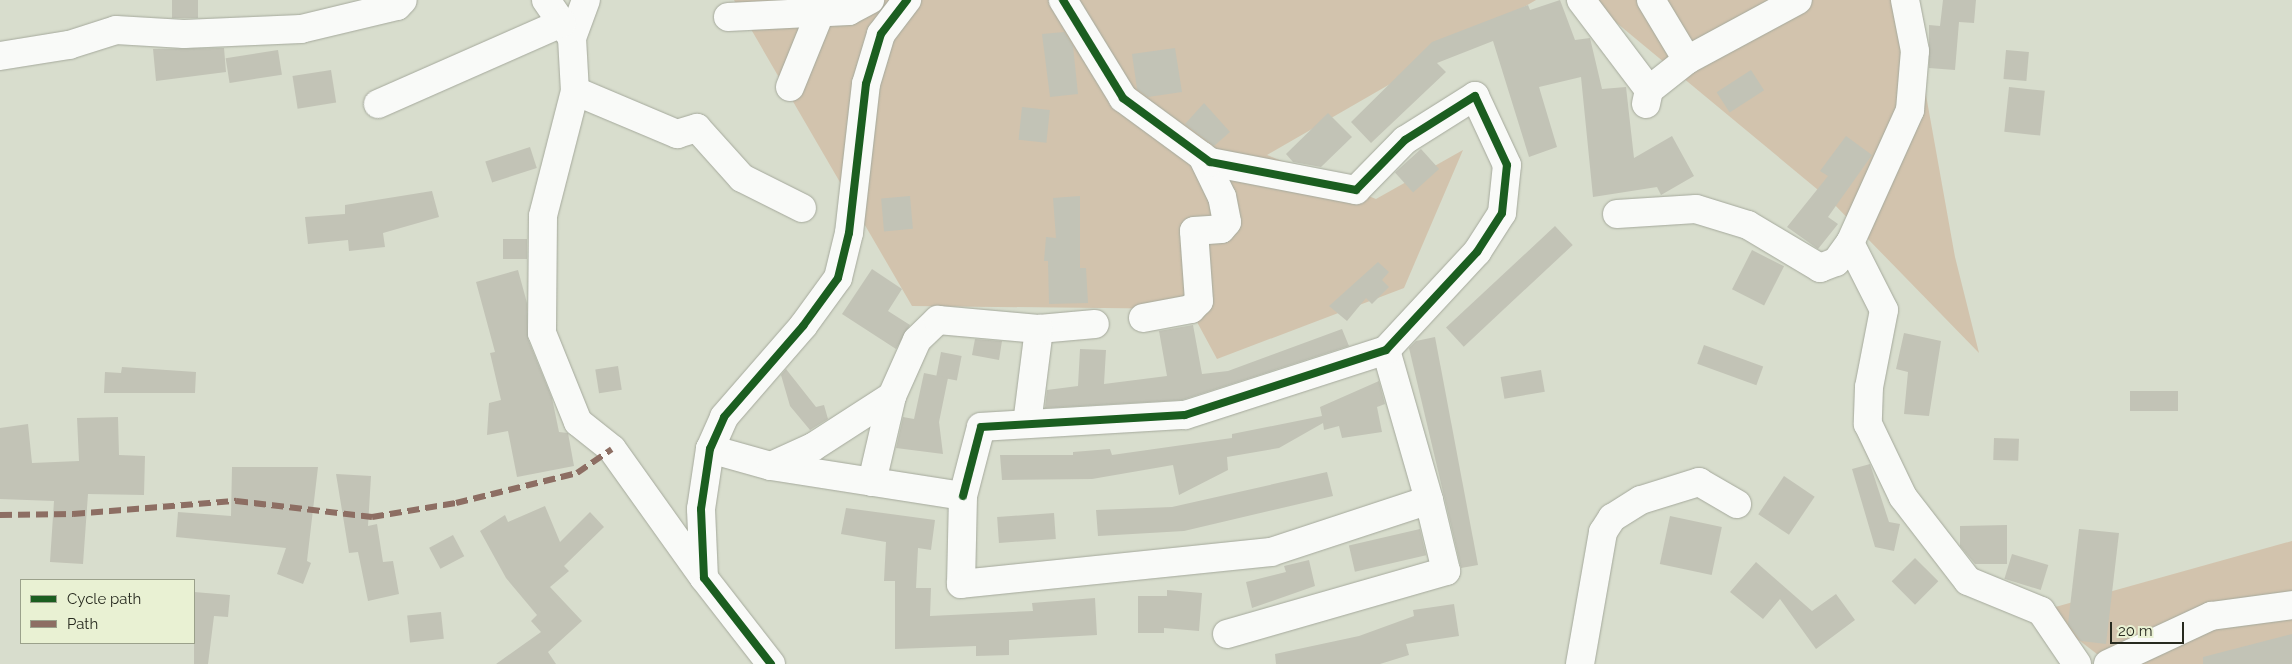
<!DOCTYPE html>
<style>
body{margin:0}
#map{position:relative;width:2292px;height:664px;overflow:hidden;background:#d8ddcd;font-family:Raleway,sans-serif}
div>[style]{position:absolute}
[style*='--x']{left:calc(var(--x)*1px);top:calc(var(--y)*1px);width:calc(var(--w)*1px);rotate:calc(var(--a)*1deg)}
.green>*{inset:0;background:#d2c3ad}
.building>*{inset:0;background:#c2c3b6;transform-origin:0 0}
.roads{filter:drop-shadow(0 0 1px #a5a99c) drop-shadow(0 0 1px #a5a99c)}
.street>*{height:28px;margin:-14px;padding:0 14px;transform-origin:14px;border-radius:14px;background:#f9faf8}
.quiet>*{height:6px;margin-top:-3px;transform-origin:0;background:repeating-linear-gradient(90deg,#8d6e63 0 12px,transparent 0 18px)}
.cycleway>*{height:8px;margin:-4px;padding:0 4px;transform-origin:4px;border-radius:4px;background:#1b5e20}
span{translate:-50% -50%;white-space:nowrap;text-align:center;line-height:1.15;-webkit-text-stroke:5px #e9f1d3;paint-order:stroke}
.legend{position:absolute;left:20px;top:579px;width:175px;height:65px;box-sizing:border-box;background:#e9f1d3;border:1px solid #9ba18b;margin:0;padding:6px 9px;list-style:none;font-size:15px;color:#272a1f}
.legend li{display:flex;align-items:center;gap:10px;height:25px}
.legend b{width:25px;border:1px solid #9ba18b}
.scale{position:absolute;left:2110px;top:622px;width:74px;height:22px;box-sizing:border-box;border:2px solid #272a1f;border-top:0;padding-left:6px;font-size:15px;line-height:18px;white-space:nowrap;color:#272a1f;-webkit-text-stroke:4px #e9f1d3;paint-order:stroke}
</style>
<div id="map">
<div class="green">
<div style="clip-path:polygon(734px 0,1536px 0,1267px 155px,1376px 199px,1463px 150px,1404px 288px,1217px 359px,1190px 309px,912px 306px)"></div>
<div style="clip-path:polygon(1589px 0,1909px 0,1955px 257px,1979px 353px,1829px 199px)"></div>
<div style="clip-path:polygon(2292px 541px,2292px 664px,2110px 664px,2041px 611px)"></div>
</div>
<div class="building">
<div style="left:172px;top:0;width:26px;height:18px"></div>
<div style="clip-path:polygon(1560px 0,1575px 40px,1590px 38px,1602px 89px,1626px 87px,1634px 158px,1672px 136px,1694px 176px,1661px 195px,1657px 187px,1593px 197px,1581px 77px,1539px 87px,1557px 147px,1529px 157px,1493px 41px,1437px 63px,1446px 72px,1371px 143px,1351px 122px,1432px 42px,1528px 5px,1530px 10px)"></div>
<div style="clip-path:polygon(1943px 0,1976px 0,1974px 23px,1959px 22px,1955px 70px,1929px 68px,1929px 25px,1940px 26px)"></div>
<div style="clip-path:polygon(1064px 32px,1073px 46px,1078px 94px,1050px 97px,1042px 34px)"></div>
<div style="clip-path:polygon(224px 48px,226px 72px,156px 81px,153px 49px)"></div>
<div style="clip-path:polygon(1175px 48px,1182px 92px,1148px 97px,1137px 89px,1132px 54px)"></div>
<div style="left:278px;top:50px;width:25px;height:53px;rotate:81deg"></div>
<div style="left:2006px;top:50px;width:23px;height:29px;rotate:5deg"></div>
<div style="left:331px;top:70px;width:33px;height:39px;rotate:81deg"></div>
<div style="left:1751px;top:70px;width:24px;height:41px;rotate:57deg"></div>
<div style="left:2009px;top:87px;width:36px;height:45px;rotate:6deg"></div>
<div style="clip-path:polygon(1204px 103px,1230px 132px,1214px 146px,1185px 124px)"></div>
<div style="left:1022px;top:107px;width:28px;height:33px;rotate:6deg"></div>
<div style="clip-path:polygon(1328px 113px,1352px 137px,1321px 167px,1293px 162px,1286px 154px)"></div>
<div style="clip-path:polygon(1846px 136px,1872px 155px,1828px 217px,1838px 224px,1818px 249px,1787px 227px,1828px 176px,1820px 171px)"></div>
<div style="left:530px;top:147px;width:22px;height:47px;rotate:72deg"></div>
<div style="left:1421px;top:149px;width:27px;height:35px;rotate:48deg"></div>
<div style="clip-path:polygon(432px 191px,439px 217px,383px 233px,385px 247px,349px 251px,348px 240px,308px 244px,305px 217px,345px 214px,345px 205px)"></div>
<div style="left:910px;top:196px;width:33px;height:29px;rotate:85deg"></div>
<div style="clip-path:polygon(1080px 196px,1080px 268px,1086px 268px,1088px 303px,1049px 304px,1048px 261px,1044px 261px,1046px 237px,1056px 238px,1053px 198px)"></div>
<div style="left:1555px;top:226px;width:26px;height:149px;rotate:47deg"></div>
<div style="left:503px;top:239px;width:24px;height:20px"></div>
<div style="left:1752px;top:250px;width:36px;height:44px;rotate:27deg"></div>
<div style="clip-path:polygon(1378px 262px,1389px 272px,1382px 280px,1389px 287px,1372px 304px,1366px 298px,1347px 321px,1329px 306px)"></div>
<div style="clip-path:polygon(872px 269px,902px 289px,888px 311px,910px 325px,896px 349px,842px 314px)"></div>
<div style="clip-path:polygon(518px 270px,527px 303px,528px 339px,552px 398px,559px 432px,568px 433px,574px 466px,517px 477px,508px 431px,487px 435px,489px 403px,501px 400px,490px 353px,495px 352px,476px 282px)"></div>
<div style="clip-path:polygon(1193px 325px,1202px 374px,1228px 371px,1342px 329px,1349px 346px,1182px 400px,1045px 408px,1047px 390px,1078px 386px,1080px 349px,1106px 350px,1104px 384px,1167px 376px,1159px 331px)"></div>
<div style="clip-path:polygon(1904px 333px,1941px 341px,1929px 416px,1904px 414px,1908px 372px,1896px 369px)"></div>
<div style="clip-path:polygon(1435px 337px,1478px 565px,1461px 568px,1409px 348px,1416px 341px)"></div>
<div style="clip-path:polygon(975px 339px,1002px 341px,999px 360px,972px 355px)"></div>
<div style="left:1704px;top:345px;width:63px;height:20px;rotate:20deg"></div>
<div style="left:941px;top:352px;width:21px;height:25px;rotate:11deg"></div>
<div style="left:618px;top:366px;width:24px;height:23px;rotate:81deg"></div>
<div style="clip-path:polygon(122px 367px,196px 372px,195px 393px,104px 393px,105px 372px,121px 373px)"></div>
<div style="clip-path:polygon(786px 369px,816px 407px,824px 405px,828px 419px,810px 430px,790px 406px,781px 375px)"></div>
<div style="left:1541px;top:370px;width:22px;height:41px;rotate:80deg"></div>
<div style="clip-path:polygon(924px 373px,948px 378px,939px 422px,943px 454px,896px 448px,903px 417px,914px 419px)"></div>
<div style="clip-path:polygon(1379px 381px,1385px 404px,1377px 407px,1382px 432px,1342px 438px,1339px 426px,1324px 430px,1323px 423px,1279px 448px,1227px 457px,1228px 470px,1179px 495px,1173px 465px,1092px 479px,1002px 480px,1000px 455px,1073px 455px,1073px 452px,1110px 449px,1112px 455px,1232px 438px,1232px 434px,1322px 416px,1320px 407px)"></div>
<div style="left:2178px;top:391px;width:20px;height:48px;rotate:90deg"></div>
<div style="clip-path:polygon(118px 417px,119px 455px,145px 456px,144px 495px,88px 494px,83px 564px,50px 562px,54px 501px,0 499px,0 428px,28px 424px,32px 463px,79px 461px,77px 418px)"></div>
<div style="left:1994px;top:438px;width:25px;height:22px;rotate:2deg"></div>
<div style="clip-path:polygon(1870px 464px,1889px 522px,1900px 524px,1894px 551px,1875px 547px,1852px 469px)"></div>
<div style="clip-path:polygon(232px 467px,318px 467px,307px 561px,311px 563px,303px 584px,277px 574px,286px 548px,176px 537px,178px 512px,231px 516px)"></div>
<div style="clip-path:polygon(1327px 472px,1333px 496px,1184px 531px,1098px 536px,1096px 510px,1172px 507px)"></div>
<div style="clip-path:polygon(336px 474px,371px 476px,368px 526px,377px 524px,383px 562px,393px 561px,399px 594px,368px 601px,358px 552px,349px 553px)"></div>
<div style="left:1784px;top:476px;width:37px;height:46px;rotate:34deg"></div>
<div style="clip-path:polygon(545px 506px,560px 542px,590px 512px,604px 527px,564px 566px,569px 571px,550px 587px,582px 621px,548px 652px,556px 664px,496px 664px,541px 632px,531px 621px,537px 615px,506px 578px,480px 531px,505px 515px,508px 522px)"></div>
<div style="clip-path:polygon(846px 508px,935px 520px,931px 550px,918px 548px,916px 588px,931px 588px,930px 616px,1033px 611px,1032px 603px,1095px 598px,1097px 635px,1009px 640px,1009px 655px,976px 656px,976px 646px,895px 649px,895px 581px,884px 581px,886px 542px,841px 534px)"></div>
<div style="left:1054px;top:513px;width:26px;height:57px;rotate:86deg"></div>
<div style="left:1670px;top:516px;width:53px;height:49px;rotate:12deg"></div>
<div style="clip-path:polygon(2007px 525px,2007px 564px,1975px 564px,1960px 546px,1960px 526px)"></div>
<div style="left:1420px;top:529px;width:27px;height:73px;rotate:77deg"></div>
<div style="clip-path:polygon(2079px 529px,2119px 533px,2106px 644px,2081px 641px,2068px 624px)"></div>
<div style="left:453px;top:535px;width:24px;height:27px;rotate:62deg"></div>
<div style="left:2012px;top:554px;width:38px;height:26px;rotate:17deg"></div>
<div style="left:1915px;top:558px;width:33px;height:33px;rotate:45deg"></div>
<div style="clip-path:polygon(1309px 560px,1315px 586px,1252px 608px,1246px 582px,1286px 572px,1284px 566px)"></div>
<div style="clip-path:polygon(1756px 562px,1812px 611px,1836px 594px,1855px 620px,1816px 649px,1780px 599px,1763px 619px,1730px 592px)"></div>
<div style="clip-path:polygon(1167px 590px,1202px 593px,1199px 631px,1164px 628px,1164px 633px,1138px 633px,1138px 596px,1167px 596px)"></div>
<div style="clip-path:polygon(194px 592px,230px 595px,228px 617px,214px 616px,208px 664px,194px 664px)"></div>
<div style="clip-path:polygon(1454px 604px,1459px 636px,1406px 644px,1409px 655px,1380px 664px,1276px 664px,1275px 654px,1359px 636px,1414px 616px,1413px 610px)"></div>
<div style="left:441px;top:612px;width:27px;height:34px;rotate:84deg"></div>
<div style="clip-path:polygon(2292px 634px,2292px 664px,2203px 664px,2203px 657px)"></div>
</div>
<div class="roads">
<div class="street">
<div style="--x:546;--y:0;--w:46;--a:55.6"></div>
<div style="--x:572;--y:38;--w:53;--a:86.8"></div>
<div style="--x:575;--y:91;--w:129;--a:104.4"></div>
<div style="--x:543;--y:216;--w:117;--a:90.5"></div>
<div style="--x:542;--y:333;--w:96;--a:68"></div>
<div style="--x:578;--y:422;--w:43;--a:38.5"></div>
<div style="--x:612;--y:449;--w:158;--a:54.5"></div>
<div style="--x:1581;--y:0;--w:113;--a:52.9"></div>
<div style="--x:1651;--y:0;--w:70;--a:59"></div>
<div style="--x:1687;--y:60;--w:126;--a:-28.4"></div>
<div style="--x:728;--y:17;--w:121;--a:-2.8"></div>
<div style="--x:849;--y:11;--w:24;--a:-28"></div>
<div style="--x:572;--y:38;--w:40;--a:-69.8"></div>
<div style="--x:0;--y:56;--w:70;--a:-9.1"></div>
<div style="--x:69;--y:45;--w:49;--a:-17.7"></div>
<div style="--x:116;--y:30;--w:68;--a:3.4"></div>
<div style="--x:184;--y:34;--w:117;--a:-2.4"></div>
<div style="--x:301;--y:29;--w:99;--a:-13.5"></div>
<div style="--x:397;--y:6;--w:8;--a:-45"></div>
<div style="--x:790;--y:87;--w:80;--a:-67.9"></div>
<div style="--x:575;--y:91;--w:111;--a:22.9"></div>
<div style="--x:677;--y:134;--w:21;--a:-17"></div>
<div style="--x:697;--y:128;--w:67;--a:48"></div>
<div style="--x:742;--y:178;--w:67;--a:26.6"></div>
<div style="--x:378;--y:104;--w:201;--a:-23.8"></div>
<div style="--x:1646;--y:104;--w:14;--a:-78"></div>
<div style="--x:1649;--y:90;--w:48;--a:-38.3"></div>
<div style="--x:1617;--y:214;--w:79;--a:-3.6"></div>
<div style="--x:1696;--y:209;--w:54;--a:17.1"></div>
<div style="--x:1748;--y:225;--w:84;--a:30.8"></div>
<div style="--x:1820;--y:268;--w:17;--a:-21"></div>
<div style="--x:1836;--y:262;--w:24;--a:-54"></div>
<div style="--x:1850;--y:243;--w:146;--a:-65.7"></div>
<div style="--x:1910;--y:110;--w:59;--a:-85.2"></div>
<div style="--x:1915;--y:51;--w:52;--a:-101.1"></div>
<div style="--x:1850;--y:243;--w:75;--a:63.1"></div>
<div style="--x:1884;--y:310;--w:78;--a:101"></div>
<div style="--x:1869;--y:387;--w:37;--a:92"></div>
<div style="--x:1868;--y:424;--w:81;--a:64.4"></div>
<div style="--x:1903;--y:497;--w:106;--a:52.3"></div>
<div style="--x:1968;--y:581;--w:79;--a:22.3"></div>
<div style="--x:2041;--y:611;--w:64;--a:55.8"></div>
<div style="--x:1143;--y:318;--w:49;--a:-10.6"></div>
<div style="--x:1191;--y:309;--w:11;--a:-45"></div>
<div style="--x:1199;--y:301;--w:70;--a:-94.1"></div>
<div style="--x:1194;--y:231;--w:27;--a:-4"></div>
<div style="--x:1221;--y:229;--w:9;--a:-49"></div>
<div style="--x:1227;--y:222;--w:25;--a:-101"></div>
<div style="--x:1222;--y:197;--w:46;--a:-116"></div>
<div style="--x:1027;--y:424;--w:96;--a:-82.8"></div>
<div style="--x:1039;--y:329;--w:56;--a:-5.1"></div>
<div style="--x:710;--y:449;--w:63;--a:15.6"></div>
<div style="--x:771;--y:466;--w:194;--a:8.9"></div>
<div style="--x:963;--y:496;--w:88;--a:91.3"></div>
<div style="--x:961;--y:584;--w:312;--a:-5.9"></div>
<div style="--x:1271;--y:552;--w:166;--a:-18.2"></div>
<div style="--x:1429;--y:500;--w:156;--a:-106"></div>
<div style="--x:771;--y:466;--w:46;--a:-24.3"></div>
<div style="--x:813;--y:447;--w:94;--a:-32.8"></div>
<div style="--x:892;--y:396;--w:61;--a:-65.9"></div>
<div style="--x:917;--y:340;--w:29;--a:-44"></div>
<div style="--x:938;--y:320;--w:101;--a:5.1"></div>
<div style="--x:872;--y:482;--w:88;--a:-76.9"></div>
<div style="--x:963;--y:496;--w:71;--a:-75.4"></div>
<div style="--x:981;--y:427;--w:204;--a:-3.4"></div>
<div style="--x:1185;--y:415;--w:211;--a:-17.9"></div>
<div style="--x:1386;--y:350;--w:134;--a:-47.1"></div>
<div style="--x:1477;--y:252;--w:46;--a:-57.3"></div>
<div style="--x:1502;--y:213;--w:48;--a:-84.1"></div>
<div style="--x:1507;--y:165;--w:76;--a:-114.9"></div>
<div style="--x:1475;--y:96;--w:83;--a:147.8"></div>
<div style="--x:1405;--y:140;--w:70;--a:134.4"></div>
<div style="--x:1356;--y:190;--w:149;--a:-169.1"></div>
<div style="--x:1210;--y:162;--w:108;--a:-143.7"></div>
<div style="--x:1123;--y:98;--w:115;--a:-121.5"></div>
<div style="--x:1227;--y:634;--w:228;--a:-16"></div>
<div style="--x:1446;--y:571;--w:73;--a:-103.5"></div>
<div style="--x:771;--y:664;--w:109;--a:-127.9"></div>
<div style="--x:704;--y:578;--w:69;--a:-92.5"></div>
<div style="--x:701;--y:509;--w:61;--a:-81.5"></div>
<div style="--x:710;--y:449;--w:35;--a:-66"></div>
<div style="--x:724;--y:417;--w:121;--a:-49"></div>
<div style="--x:803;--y:326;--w:59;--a:-53.9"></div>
<div style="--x:838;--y:278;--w:46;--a:-76.3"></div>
<div style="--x:849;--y:233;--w:150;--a:-83.5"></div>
<div style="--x:866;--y:84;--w:52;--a:-73.3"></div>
<div style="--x:881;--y:34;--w:43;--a:-52.6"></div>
<div style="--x:1580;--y:664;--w:134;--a:-80.1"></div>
<div style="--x:1603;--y:532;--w:17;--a:-57"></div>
<div style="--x:1612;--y:518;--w:34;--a:-32"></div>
<div style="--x:1641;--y:500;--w:61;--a:-17.2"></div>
<div style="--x:1699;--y:482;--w:44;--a:30.1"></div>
<div style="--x:2108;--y:664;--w:114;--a:-25"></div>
<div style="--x:2211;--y:616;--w:82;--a:-7.7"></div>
</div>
</div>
<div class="quiet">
<div style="--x:0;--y:515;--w:73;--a:-0.8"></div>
<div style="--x:73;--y:514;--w:164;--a:-4.6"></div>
<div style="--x:236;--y:501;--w:137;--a:6.7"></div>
<div style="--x:372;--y:517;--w:85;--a:-9.5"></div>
<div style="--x:456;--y:503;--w:125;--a:-13.9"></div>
<div style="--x:577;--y:473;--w:42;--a:-34.4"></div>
</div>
<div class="cycleway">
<div style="--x:963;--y:496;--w:71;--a:-75.4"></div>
<div style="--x:981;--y:427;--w:204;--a:-3.4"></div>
<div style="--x:1185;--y:415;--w:211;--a:-17.9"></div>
<div style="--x:1386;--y:350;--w:134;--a:-47.1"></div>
<div style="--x:1477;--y:252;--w:46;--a:-57.3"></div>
<div style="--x:1502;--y:213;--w:48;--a:-84.1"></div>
<div style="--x:1507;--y:165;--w:76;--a:-114.9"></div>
<div style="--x:1475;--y:96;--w:83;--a:147.8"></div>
<div style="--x:1405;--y:140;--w:70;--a:134.4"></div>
<div style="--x:1356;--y:190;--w:149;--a:-169.1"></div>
<div style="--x:1210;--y:162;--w:108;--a:-143.7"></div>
<div style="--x:1123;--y:98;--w:115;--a:-121.5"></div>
<div style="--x:771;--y:664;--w:109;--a:-127.9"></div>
<div style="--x:704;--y:578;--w:69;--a:-92.5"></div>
<div style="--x:701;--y:509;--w:61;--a:-81.5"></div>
<div style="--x:710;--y:449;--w:35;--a:-66"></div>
<div style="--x:724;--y:417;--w:121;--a:-49"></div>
<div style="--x:803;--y:326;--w:59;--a:-53.9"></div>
<div style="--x:838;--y:278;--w:46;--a:-76.3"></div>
<div style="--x:849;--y:233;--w:150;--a:-83.5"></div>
<div style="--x:866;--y:84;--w:52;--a:-73.3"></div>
<div style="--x:881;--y:34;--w:43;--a:-52.6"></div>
</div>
<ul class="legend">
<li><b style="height:6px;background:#1b5e20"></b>Cycle path</li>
<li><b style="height:6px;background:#8d6e63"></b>Path</li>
</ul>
<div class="scale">20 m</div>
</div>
